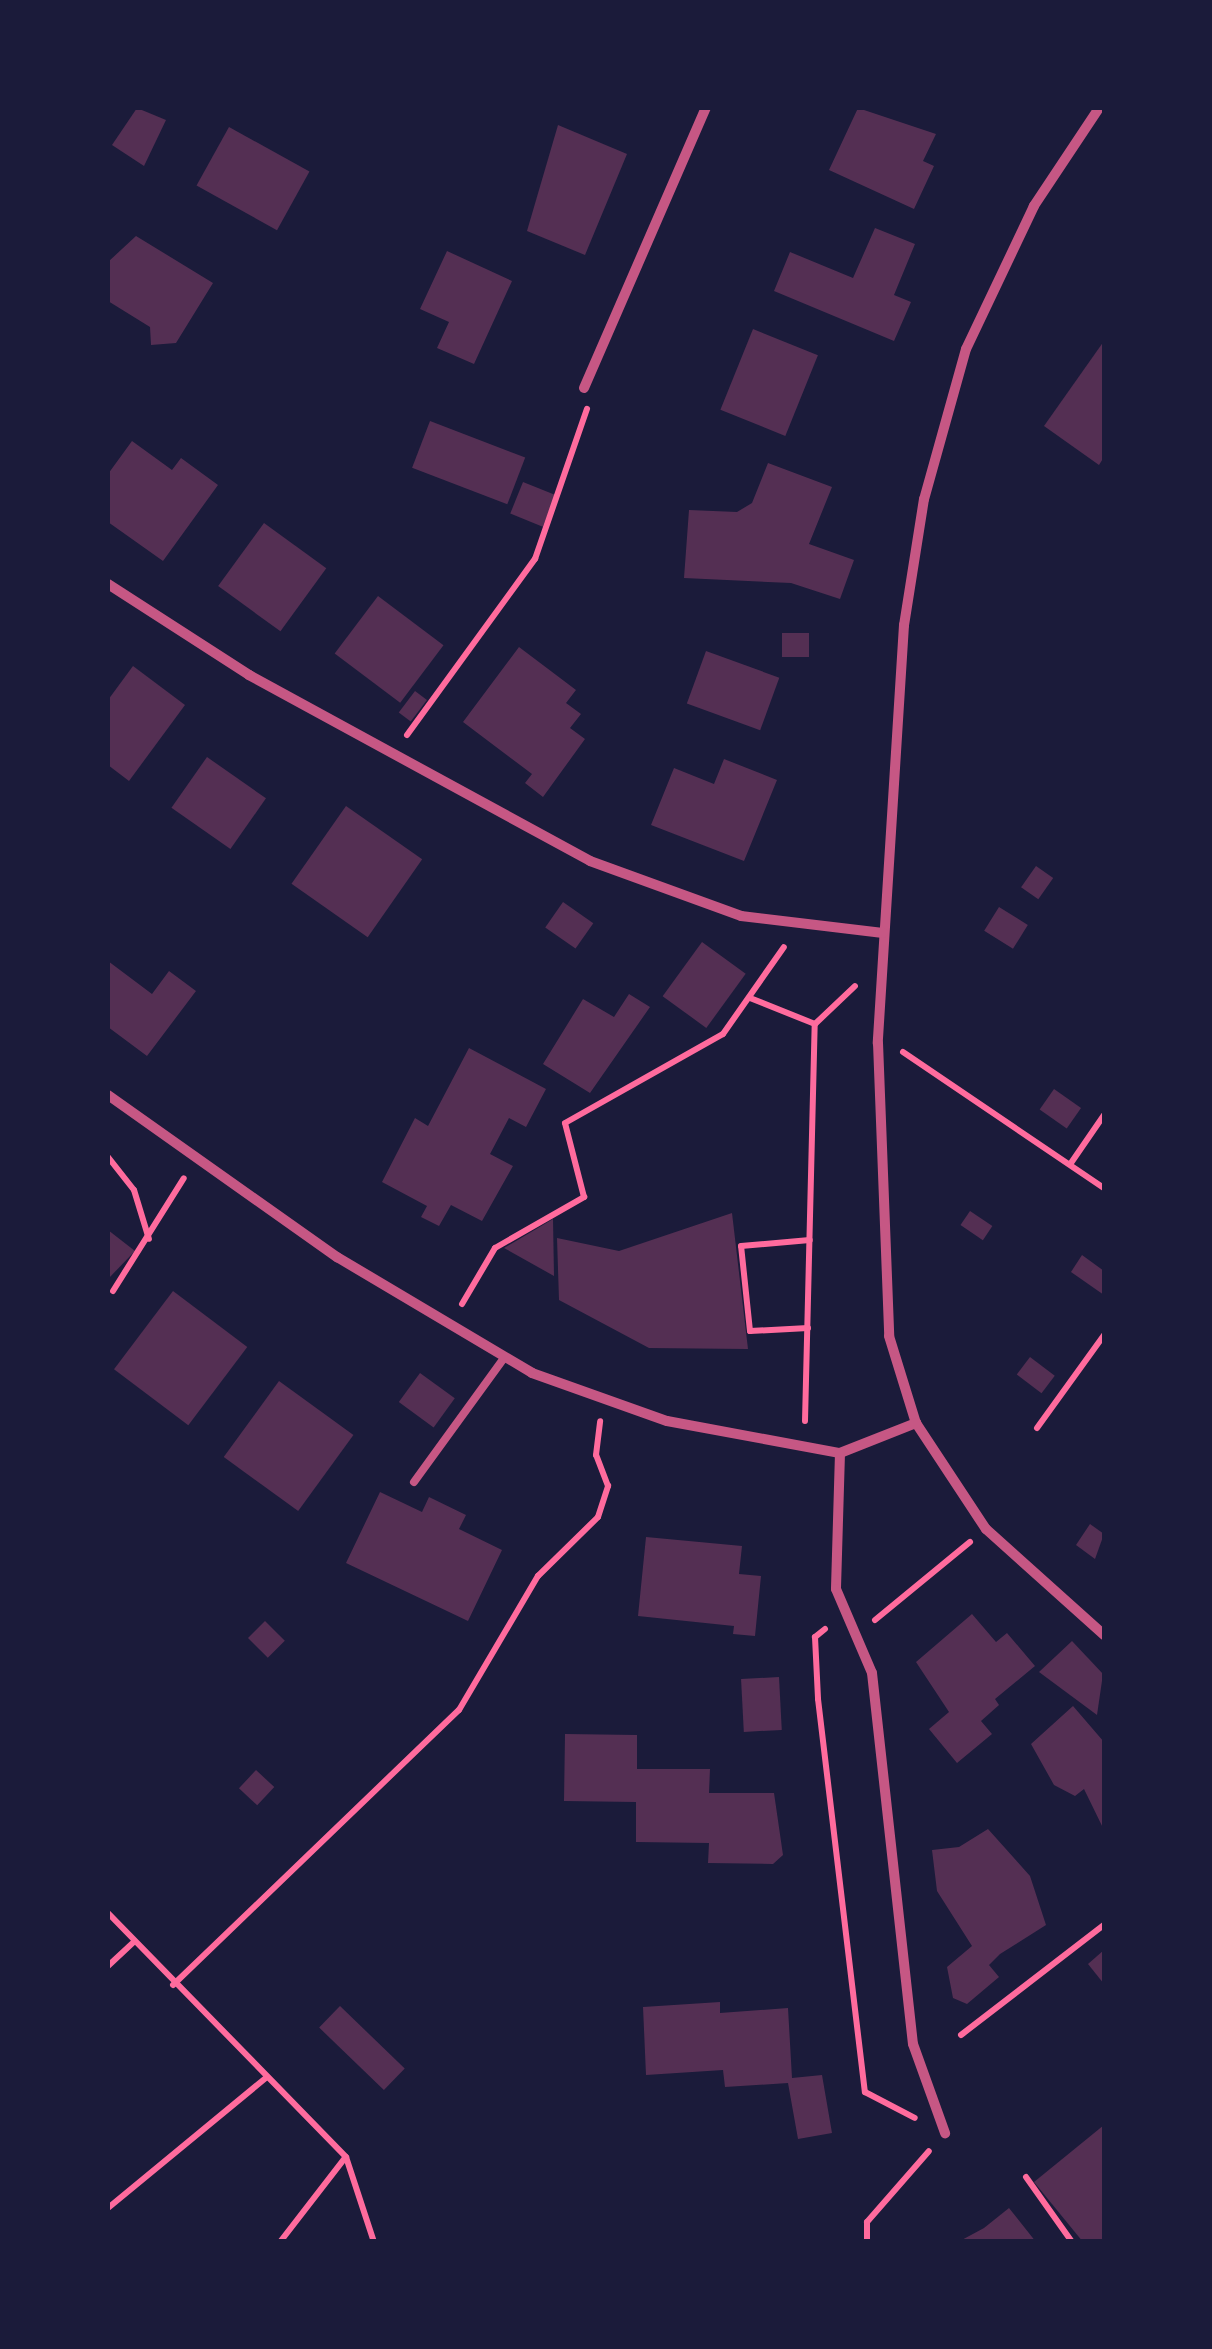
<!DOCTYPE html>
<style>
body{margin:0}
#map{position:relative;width:1212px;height:2349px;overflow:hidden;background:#1b1b3a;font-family:"Fira Sans",sans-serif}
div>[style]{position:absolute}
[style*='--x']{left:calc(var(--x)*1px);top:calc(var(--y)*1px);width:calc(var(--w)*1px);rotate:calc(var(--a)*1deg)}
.building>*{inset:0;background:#542f53;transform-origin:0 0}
.path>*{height:6px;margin:-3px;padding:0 3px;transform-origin:3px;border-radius:3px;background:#ff6b9d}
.service>*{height:8px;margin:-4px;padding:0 4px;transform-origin:4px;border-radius:4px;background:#c65784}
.minor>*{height:10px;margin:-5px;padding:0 5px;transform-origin:5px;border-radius:5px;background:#c65784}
span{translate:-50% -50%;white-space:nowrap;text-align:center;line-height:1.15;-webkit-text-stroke:8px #1b1b3a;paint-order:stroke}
.frame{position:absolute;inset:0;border:110px solid #1b1b3a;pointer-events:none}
</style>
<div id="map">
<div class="building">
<div style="clip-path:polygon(137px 108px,166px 120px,144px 166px,112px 145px)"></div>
<div style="clip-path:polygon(858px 108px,936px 134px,923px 161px,934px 166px,914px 209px,829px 170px)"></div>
<div style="clip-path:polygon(558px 125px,627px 154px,585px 255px,527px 231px)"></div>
<div style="left:229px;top:127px;width:92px;height:67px;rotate:29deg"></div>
<div style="clip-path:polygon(875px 228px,915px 244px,894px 295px,911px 302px,894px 341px,774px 291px,790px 252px,853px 278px)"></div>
<div style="clip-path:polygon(136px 236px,213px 283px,176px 343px,151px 345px,150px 327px,108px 301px,108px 262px)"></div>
<div style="clip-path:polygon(447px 251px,512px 281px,474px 364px,437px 348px,449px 322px,420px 309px)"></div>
<div style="left:753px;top:329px;width:70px;height:87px;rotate:22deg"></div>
<div style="clip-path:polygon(1104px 341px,1104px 457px,1099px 465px,1044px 426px)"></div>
<div style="left:430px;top:421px;width:102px;height:50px;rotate:21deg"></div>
<div style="clip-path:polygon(132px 441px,172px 470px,181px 458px,218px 485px,163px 561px,108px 522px,108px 474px)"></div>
<div style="clip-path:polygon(768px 463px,832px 487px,809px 544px,854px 560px,840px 599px,791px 583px,684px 578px,689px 510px,737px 512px,752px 503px)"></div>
<div style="left:523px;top:482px;width:35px;height:34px;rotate:22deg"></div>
<div style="left:264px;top:523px;width:77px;height:78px;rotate:36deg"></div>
<div style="left:378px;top:596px;width:82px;height:72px;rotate:37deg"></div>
<div style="left:782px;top:633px;width:27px;height:24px"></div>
<div style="clip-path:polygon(519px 647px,576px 690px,566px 703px,581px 714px,570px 728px,585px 739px,543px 797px,525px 783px,532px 774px,463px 722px)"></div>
<div style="left:706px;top:651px;width:78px;height:56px;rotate:20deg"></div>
<div style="clip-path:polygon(133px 666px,185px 705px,129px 781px,108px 765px,108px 700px)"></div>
<div style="left:415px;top:691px;width:15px;height:27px;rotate:37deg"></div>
<div style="left:207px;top:757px;width:72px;height:62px;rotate:35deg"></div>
<div style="clip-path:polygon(724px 759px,777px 780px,744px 861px,651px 825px,674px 768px,714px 784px)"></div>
<div style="left:346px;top:806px;width:93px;height:95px;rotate:35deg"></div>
<div style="left:1036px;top:866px;width:21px;height:26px;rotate:35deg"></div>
<div style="left:563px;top:902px;width:37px;height:31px;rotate:35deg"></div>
<div style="left:999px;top:907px;width:34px;height:28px;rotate:32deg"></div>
<div style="left:702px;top:942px;width:54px;height:67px;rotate:36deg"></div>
<div style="clip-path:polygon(108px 961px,152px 994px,169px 971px,196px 991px,147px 1056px,108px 1027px)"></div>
<div style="clip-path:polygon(629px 994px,650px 1007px,590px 1093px,543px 1064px,583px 999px,614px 1017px)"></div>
<div style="clip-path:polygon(469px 1048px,546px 1089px,526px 1127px,509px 1118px,490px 1154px,513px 1166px,482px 1221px,451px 1205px,439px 1226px,421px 1217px,427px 1206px,382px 1182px,415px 1118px,428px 1126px)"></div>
<div style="left:1054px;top:1089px;width:33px;height:25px;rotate:35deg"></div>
<div style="left:970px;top:1211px;width:27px;height:17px;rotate:34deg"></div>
<div style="clip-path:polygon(732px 1213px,748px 1349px,649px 1348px,559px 1300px,557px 1238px,619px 1251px)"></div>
<div style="clip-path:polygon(553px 1219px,554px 1276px,504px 1248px)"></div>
<div style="clip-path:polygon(108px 1230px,135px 1251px,108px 1279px)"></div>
<div style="clip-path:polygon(1082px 1255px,1104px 1271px,1104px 1295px,1071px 1272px)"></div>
<div style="left:173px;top:1291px;width:93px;height:98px;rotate:37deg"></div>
<div style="left:1030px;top:1357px;width:31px;height:22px;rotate:37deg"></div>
<div style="left:420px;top:1373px;width:43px;height:36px;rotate:36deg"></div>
<div style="left:279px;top:1381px;width:92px;height:94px;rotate:36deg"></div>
<div style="clip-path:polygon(380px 1492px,422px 1512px,429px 1497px,466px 1515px,459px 1529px,502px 1550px,468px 1621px,346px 1563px)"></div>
<div style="clip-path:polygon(1090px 1524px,1104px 1534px,1095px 1559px,1076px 1545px)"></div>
<div style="clip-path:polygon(646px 1537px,742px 1546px,739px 1574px,761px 1576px,755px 1636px,733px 1634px,734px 1626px,638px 1616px)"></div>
<div style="clip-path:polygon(972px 1614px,996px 1642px,1007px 1633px,1035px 1666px,995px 1699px,999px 1705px,981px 1721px,992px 1734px,957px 1763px,929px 1729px,949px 1712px,916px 1662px)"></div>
<div style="left:265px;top:1621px;width:28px;height:24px;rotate:45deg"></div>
<div style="clip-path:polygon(1072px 1641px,1103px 1674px,1097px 1715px,1039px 1672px)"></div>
<div style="left:779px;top:1677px;width:53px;height:38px;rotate:87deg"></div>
<div style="clip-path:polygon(1073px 1706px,1104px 1742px,1104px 1830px,1084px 1789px,1075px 1796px,1054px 1785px,1031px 1744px)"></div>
<div style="clip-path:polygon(565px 1734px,637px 1735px,637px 1769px,710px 1769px,709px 1793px,774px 1793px,783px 1855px,773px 1864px,708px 1863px,709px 1843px,636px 1842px,636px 1802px,564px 1801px)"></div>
<div style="left:256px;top:1770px;width:25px;height:25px;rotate:43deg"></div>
<div style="clip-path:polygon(988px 1829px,1030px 1876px,1046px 1925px,1000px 1954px,989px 1965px,999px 1977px,967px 2004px,953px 1998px,947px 1967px,972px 1946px,937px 1891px,932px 1850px,959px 1847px)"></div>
<div style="clip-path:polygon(1104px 1950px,1104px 1984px,1088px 1964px)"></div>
<div style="clip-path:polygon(720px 2002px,720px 2013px,788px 2008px,792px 2078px,822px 2075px,832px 2133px,798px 2139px,788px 2083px,725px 2087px,723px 2070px,646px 2075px,643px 2007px)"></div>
<div style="left:340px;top:2006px;width:90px;height:30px;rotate:44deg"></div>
<div style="clip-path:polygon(1104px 2125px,1104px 2242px,1083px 2242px,1034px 2182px)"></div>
<div style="clip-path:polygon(1009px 2208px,1036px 2242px,958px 2242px,984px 2228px)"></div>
</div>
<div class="path">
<div style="--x:407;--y:735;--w:218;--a:-54"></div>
<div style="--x:535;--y:559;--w:159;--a:-70.9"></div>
<div style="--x:750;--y:998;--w:70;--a:21.8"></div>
<div style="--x:903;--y:1052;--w:243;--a:34.1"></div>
<div style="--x:108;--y:1157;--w:42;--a:51.8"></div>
<div style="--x:134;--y:1190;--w:51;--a:73"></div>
<div style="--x:1071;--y:1163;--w:58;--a:-55.5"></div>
<div style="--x:113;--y:1291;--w:133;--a:-57.9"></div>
<div style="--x:462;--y:1304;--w:65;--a:-59.5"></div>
<div style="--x:495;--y:1248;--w:103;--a:-29.8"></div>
<div style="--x:584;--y:1197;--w:76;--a:-104.4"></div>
<div style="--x:565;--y:1123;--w:181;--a:-29.4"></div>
<div style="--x:723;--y:1034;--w:106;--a:-55"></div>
<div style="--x:808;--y:1328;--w:58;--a:177"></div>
<div style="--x:750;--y:1331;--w:85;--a:-96"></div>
<div style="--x:741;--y:1246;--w:69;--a:-5"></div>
<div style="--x:805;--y:1421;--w:397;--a:-88.6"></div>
<div style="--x:815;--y:1024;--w:55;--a:-43.5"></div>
<div style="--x:1037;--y:1428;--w:115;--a:-54.2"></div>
<div style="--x:875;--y:1620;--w:123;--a:-39.4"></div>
<div style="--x:825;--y:1629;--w:13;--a:141"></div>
<div style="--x:815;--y:1637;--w:62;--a:87.2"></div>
<div style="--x:818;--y:1699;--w:396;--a:83.2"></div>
<div style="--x:865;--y:2092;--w:56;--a:27.5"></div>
<div style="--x:108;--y:1913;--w:341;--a:45.7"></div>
<div style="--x:346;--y:2157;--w:89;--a:71.8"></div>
<div style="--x:108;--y:1966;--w:35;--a:-43"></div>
<div style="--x:173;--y:1985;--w:397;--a:-43.9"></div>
<div style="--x:459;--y:1710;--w:156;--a:-59.5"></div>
<div style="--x:538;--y:1576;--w:84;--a:-44.5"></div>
<div style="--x:598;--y:1517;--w:33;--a:-72"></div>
<div style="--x:608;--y:1486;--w:33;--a:-111"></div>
<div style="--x:596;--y:1455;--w:34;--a:-83"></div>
<div style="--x:961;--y:2035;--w:180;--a:-37.6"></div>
<div style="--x:1026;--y:2177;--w:80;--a:54.7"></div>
<div style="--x:108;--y:2208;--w:206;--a:-39.5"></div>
<div style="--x:280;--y:2242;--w:106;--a:-52.3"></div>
<div style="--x:867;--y:2242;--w:20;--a:-90"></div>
<div style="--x:867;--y:2222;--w:94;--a:-48.9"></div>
</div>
<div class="service">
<div style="--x:414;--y:1482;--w:153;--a:-54"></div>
</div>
<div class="minor">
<div style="--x:1099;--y:108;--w:118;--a:123.6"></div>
<div style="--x:1034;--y:206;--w:158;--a:115.4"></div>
<div style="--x:966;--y:349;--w:156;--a:105.6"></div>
<div style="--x:924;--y:499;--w:128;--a:99"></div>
<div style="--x:904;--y:625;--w:419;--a:93.6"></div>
<div style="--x:878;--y:1043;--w:293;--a:87.8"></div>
<div style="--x:889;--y:1336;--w:91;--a:72.8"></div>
<div style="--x:916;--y:1423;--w:127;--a:56.6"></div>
<div style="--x:986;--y:1529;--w:159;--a:41.9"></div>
<div style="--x:584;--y:388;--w:305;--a:-66.5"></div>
<div style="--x:108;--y:584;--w:168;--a:32.8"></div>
<div style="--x:249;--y:675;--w:388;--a:28.6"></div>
<div style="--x:590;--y:861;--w:161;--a:20"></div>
<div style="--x:741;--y:916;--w:143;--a:6.8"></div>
<div style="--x:108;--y:1095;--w:281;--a:35.3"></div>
<div style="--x:337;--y:1257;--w:227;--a:30.7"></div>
<div style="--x:532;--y:1373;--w:143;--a:19.6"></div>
<div style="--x:667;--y:1421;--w:176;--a:10.5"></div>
<div style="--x:840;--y:1453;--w:82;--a:-21.5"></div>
<div style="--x:840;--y:1453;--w:136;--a:91.7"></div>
<div style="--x:836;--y:1589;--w:91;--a:66.8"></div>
<div style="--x:872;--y:1673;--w:373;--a:83.7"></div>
<div style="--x:913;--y:2044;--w:95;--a:70.2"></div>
</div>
<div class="frame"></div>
</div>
